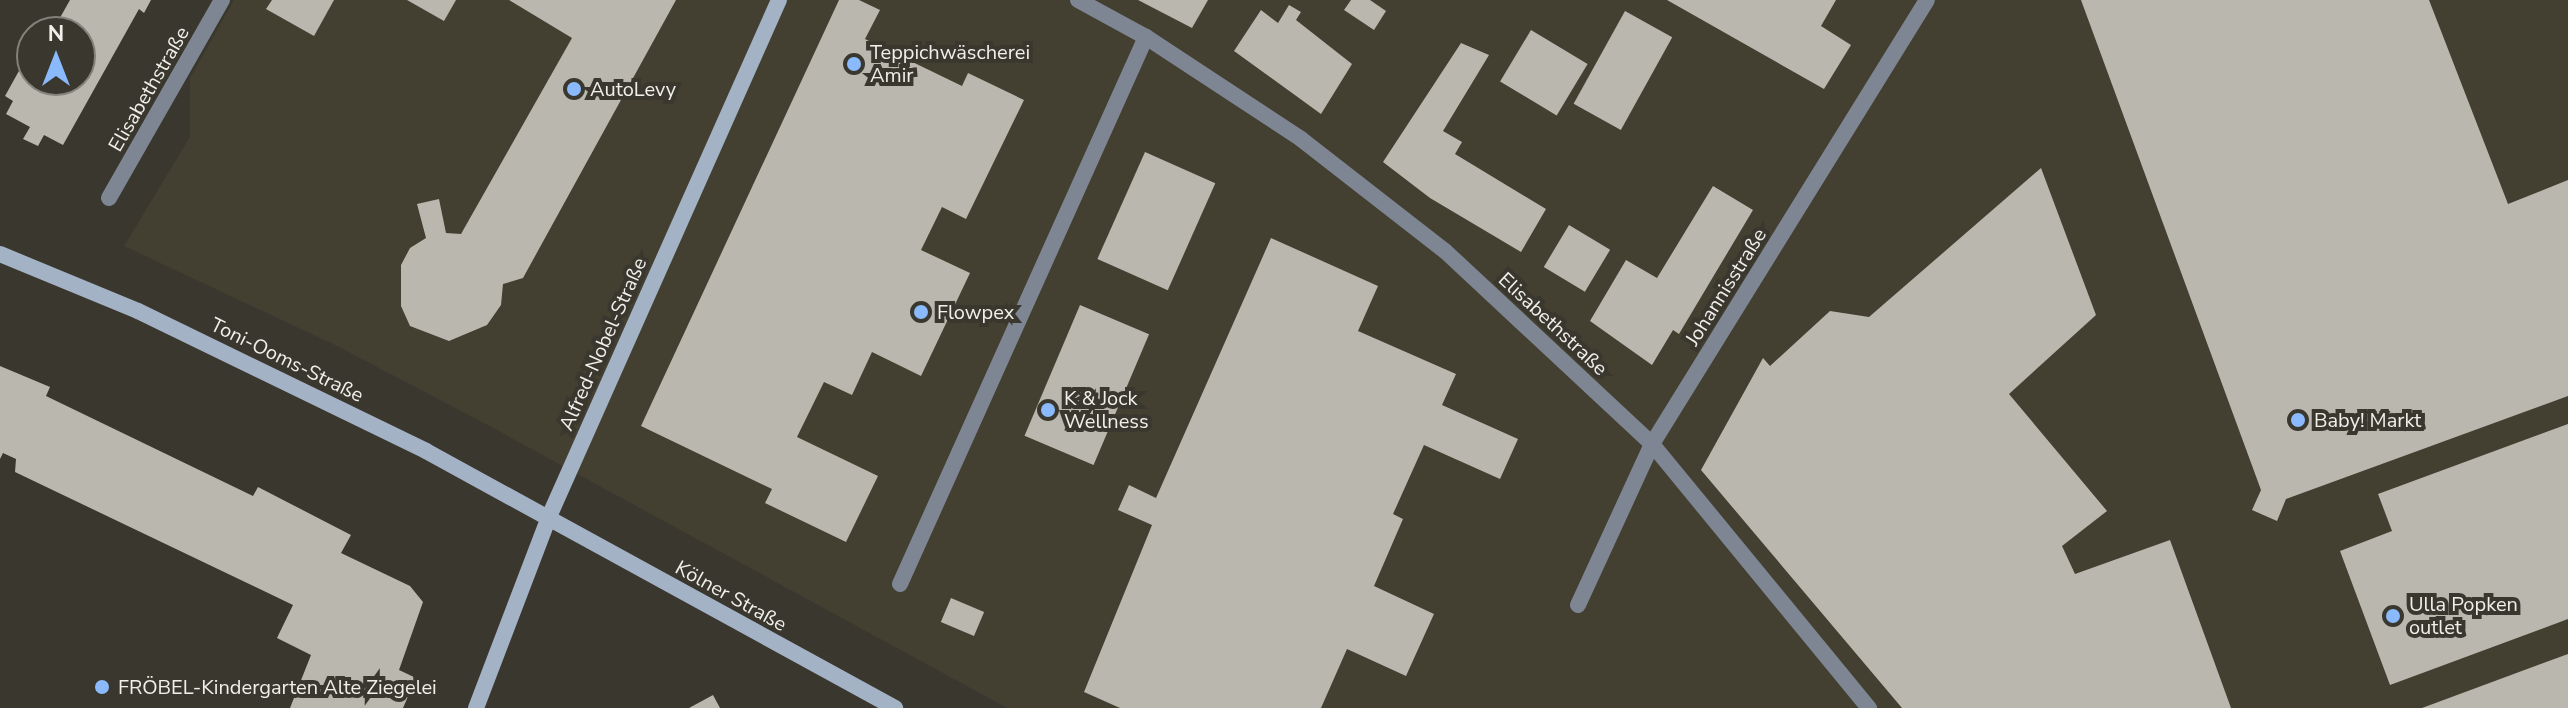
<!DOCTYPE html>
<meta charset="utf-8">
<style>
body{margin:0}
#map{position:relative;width:2568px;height:708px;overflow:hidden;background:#3a372f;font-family:"Nunito Sans",sans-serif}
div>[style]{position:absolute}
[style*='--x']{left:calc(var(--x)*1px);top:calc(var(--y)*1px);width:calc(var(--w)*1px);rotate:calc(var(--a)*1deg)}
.built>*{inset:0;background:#433f31}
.building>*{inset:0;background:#bab7ae;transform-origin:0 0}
.street>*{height:16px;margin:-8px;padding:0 8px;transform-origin:8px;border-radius:8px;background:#7d8692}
.secondary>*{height:16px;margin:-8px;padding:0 8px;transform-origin:8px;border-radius:8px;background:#a4b2c6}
.dots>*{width:22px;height:22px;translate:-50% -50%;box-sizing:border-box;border:4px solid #3a372f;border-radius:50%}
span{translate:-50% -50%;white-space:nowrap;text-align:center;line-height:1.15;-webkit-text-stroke:8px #3a372f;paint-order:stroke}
.poi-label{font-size:20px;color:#f1efea}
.left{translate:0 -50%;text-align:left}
.street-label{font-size:20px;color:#f1efea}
.north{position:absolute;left:16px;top:16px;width:80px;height:80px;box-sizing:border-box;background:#3a372f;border:2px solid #83817a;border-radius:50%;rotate:0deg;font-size:22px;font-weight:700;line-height:32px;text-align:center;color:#f1efea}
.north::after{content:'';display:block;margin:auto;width:28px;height:36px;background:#8abafc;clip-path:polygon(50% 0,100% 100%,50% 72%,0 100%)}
</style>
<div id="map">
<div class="built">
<div style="clip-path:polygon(234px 0,2568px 0,2568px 708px,1007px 708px,482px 422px,335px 345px,124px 246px,190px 137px,190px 78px)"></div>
</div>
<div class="building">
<div style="clip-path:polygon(70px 0,151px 0,144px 13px,139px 9px,63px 145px,44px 135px,38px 146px,23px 139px,30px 127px,6px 114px,13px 101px,5px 96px,20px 69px,29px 74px,32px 67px,32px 80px,80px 80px,80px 32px,52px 32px)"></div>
<div style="clip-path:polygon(272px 0,334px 0,314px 36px,266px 9px)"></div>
<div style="clip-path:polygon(407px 0,456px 0,444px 21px)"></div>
<div style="clip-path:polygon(509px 0,676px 0,523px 278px,503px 284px,501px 305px,487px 325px,449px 341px,410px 326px,401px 306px,401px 265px,410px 248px,426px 238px,417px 204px,439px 199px,446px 233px,461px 234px,572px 38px)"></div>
<div style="clip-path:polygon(839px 0,859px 0,880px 10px,865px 39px,962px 86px,968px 73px,1024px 100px,966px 219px,942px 207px,921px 250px,970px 273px,921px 376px,872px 352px,852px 395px,824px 382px,797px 437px,878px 476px,846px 542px,765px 503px,772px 489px,641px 426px)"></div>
<div style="clip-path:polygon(1138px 0,1208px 0,1192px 28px)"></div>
<div style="clip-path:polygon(1351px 0,1370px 0,1386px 11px,1374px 30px,1344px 10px)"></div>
<div style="clip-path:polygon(1667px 0,1836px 0,1821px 26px,1851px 45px,1824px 89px)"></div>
<div style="clip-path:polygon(2081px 0,2429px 0,2508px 204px,2568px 180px,2568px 396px,2286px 499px,2277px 521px,2252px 510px,2261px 490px)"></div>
<div style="clip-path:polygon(1289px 5px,1301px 12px,1296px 20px,1352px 64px,1321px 114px,1234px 51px,1261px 10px,1278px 23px)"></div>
<div style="left:1625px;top:11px;width:54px;height:106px;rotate:29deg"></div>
<div style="left:1531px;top:30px;width:66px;height:60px;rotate:31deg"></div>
<div style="clip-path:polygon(1461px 43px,1489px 55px,1443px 131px,1462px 142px,1455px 154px,1546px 209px,1521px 252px,1430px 198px,1383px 162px)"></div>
<div style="left:1145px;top:152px;width:77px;height:117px;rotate:24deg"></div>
<div style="clip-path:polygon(2041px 168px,2096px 315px,2009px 394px,2107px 511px,2062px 546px,2075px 574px,2170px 540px,2231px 708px,1902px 708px,1701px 470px,1763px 358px,1770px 366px,1830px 311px,1869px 317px)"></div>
<div style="clip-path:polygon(1713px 186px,1753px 210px,1679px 334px,1673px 330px,1652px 365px,1590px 321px,1626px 260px,1657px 278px)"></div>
<div style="left:1569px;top:225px;width:48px;height:49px;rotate:31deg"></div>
<div style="clip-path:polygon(1271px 238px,1378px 286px,1358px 331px,1456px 374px,1442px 405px,1518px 439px,1500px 479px,1424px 445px,1393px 514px,1403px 519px,1374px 586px,1434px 614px,1406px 676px,1347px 649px,1321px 708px,1120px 708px,1084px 692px,1152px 525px,1118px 510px,1129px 485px,1156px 498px)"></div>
<div style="left:1080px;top:305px;width:75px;height:142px;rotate:23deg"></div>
<div style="clip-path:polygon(0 366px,50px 387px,46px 396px,253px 496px,258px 487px,351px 535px,341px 553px,410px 586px,423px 602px,399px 670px,416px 678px,403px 708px,290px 708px,311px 655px,277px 638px,293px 605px,15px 472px,16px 459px,3px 453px,0 459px)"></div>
<div style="clip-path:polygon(2568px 424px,2568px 619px,2390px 685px,2340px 551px,2392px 531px,2378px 494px)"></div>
<div style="left:951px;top:598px;width:36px;height:26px;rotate:23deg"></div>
<div style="clip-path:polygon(2568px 654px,2568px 708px,2422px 708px)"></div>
<div style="clip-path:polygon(713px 695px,720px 708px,689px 708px)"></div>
</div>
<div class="street">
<div style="--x:1078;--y:0;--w:77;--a:28.6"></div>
<div style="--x:1146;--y:37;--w:186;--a:33.3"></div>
<div style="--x:1301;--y:139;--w:182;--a:37.9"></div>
<div style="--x:1445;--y:251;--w:283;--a:43"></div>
<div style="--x:1652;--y:444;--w:342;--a:50.6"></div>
<div style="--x:109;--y:198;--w:228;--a:-60.3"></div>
<div style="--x:900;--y:584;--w:600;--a:-65.79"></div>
<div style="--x:1578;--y:605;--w:177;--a:-65.3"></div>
<div style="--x:1652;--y:444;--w:522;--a:-58.23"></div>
</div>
<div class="secondary">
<div style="--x:0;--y:254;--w:149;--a:22.4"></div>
<div style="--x:138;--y:311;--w:320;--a:25.9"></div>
<div style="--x:426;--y:451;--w:535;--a:28.72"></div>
<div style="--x:476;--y:708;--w:202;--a:-69.1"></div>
<div style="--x:548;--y:519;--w:568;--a:-66.01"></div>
</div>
<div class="dots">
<div style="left:854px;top:64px;background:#8abafc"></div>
<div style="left:574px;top:89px;background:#8abafc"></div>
<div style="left:921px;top:312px;background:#8abafc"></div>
<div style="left:1048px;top:410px;background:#8abafc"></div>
<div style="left:2298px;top:420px;background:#8abafc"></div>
<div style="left:2393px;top:616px;background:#8abafc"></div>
<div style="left:102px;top:687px;background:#8abafc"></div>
</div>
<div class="poi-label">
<span class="left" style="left:870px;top:64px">Teppichwäscherei<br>Amir</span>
<span class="left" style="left:590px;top:89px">AutoLevy</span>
<span class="left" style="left:937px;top:312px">Flowpex</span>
<span class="left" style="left:1064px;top:410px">K &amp; Jock<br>Wellness</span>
<span class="left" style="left:2314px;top:420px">Baby! Markt</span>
<span class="left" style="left:2409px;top:616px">Ulla Popken<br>outlet</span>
<span class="left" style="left:118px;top:687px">FRÖBEL-Kindergarten Alte Ziegelei</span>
</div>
<div class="street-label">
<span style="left:149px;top:89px;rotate:-60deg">Elisabethstraße</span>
<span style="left:1726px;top:287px;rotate:-58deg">Johannisstraße</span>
<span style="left:1553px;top:324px;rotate:43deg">Elisabethstraße</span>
<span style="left:603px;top:344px;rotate:-66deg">Alfred-Nobel-Straße</span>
<span style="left:287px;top:360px;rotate:26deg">Toni-Ooms-Straße</span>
<span style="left:731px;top:596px;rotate:29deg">Kölner Straße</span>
</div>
<div class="north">N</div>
</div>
